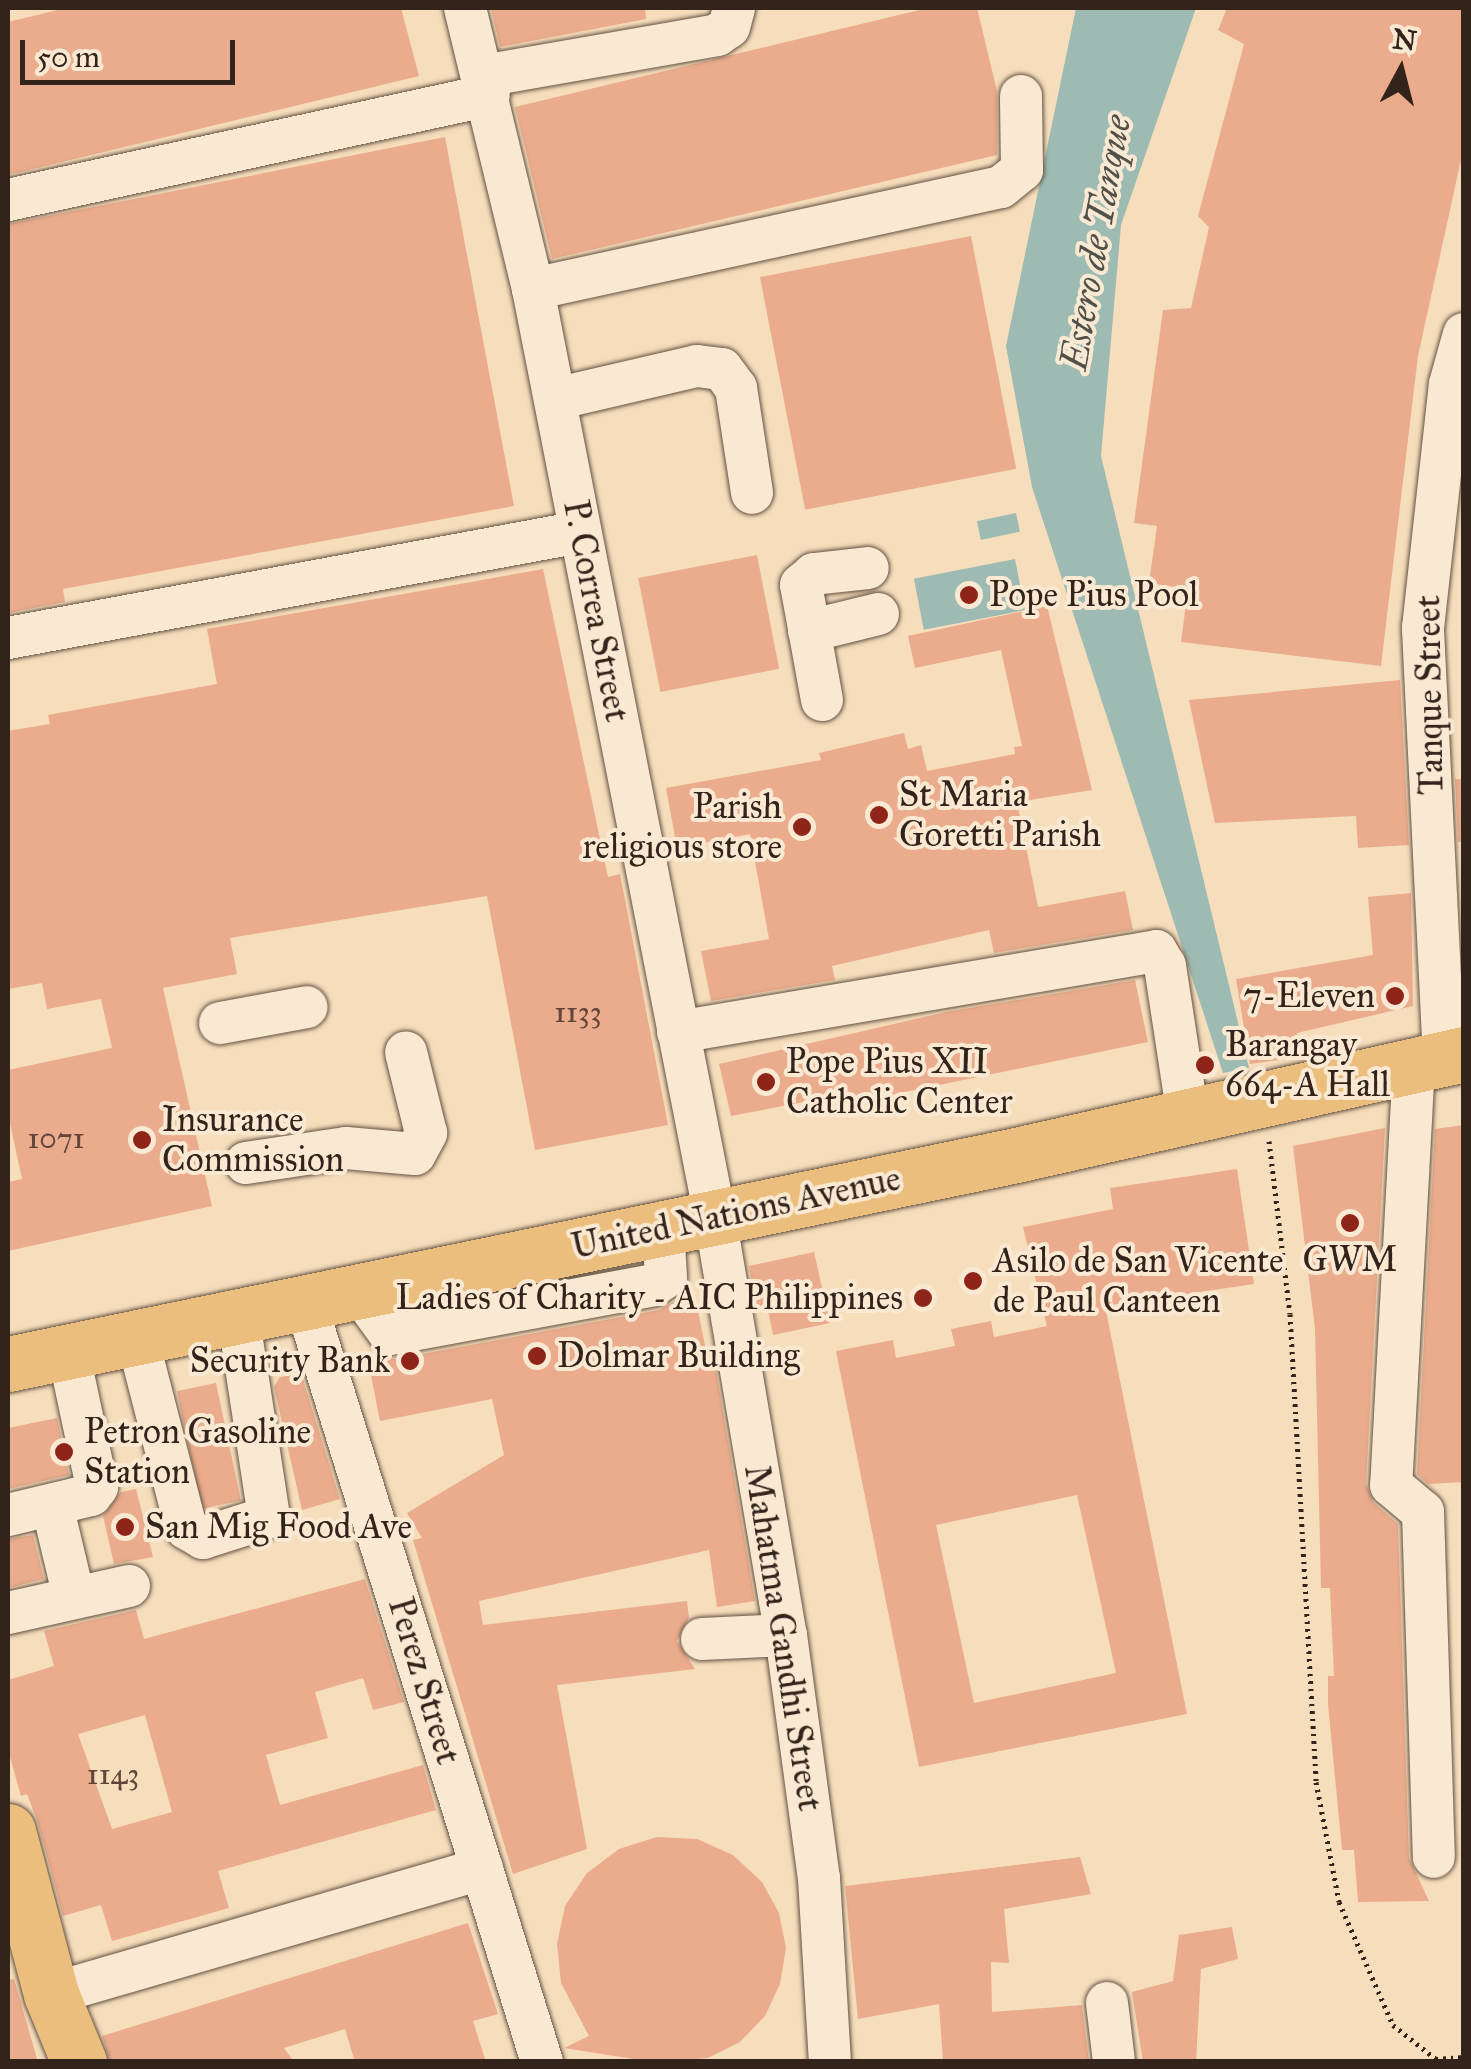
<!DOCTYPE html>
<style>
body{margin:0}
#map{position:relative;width:1471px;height:2069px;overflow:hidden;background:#f6ddbb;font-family:"IM FELL Great Primer",serif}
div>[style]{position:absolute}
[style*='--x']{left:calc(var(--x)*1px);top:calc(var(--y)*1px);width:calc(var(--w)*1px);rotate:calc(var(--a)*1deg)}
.water>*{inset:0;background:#9dbbb3;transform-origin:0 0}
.building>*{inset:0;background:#eaac8d;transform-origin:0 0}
.path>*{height:5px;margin-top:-2.5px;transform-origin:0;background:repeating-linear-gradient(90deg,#32231b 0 2.5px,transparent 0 7.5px)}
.roads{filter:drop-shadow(0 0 2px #635243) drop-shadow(0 0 2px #635243)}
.minor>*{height:42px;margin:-21px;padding:0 21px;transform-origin:21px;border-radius:21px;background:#f9e9d3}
.major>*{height:55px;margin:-27.5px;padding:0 27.5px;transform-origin:27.5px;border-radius:27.5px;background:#ebbe7e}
.dots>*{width:28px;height:28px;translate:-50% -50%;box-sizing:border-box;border:5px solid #f9e9d3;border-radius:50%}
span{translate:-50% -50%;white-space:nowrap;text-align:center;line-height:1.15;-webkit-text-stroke:8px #f9e9d3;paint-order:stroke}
.number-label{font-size:30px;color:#604538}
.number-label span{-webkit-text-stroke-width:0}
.poi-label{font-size:35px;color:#32231b}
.left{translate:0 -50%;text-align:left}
.right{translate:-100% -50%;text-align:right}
.street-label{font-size:35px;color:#32231b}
.water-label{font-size:38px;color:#525149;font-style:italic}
.frame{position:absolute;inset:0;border:10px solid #32231b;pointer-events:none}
.north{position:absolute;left:1351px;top:20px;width:100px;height:100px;-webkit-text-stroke:8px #f9e9d3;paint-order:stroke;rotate:7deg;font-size:28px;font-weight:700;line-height:40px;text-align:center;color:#32231b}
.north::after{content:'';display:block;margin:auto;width:35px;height:45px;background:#32231b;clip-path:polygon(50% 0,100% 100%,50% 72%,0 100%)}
.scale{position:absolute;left:20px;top:40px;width:215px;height:45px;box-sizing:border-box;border:5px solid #32231b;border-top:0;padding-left:12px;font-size:30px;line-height:35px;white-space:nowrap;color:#32231b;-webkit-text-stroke:8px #f9e9d3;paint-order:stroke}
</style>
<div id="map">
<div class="water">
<div style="clip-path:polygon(1076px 8px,1196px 8px,1121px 225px,1101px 456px,1249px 1068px,1223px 1073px,1032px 487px,1006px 346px)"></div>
<div style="left:1016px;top:513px;width:19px;height:40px;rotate:78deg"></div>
<div style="left:1015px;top:559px;width:52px;height:103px;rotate:79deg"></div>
</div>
<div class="building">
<div style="clip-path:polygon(66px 8px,401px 8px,419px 76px,8px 175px,8px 22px)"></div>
<div style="clip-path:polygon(491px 8px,645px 8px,646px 19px,500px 47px)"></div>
<div style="clip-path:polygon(928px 8px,977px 8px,997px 91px,997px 155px,552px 259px,515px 107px)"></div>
<div style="clip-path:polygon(1227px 8px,1464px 8px,1464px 146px,1418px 356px,1381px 666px,1181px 642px,1188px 589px,1149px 583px,1157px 526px,1134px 523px,1163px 310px,1191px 308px,1209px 227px,1198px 216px,1244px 44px,1218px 30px)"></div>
<div style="clip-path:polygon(445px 137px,514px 506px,63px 589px,65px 602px,8px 613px,8px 224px)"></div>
<div style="left:971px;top:236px;width:237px;height:215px;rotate:79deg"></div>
<div style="left:757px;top:555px;width:116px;height:121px;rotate:79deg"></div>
<div style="clip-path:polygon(543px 569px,608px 877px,620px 874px,668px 1125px,535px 1150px,487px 896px,230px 938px,237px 974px,163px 988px,212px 1206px,8px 1251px,8px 1182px,22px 1179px,8px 1114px,8px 1070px,112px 1048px,101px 999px,47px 1009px,42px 983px,8px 989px,8px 731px,50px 724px,48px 715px,217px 684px,207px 629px)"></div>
<div style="clip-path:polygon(1047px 606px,1092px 790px,1017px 802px,1038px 907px,1125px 891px,1133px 930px,994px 953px,989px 930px,832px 966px,835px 980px,711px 1001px,701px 951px,769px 939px,750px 834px,677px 848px,666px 788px,821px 760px,819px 753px,904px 733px,908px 749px,921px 745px,927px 771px,1015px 754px,1014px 747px,1022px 746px,1001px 650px,915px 668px,908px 636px)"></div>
<div style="clip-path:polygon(1400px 680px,1409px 845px,1358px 848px,1356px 816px,1215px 823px,1189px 700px)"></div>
<div style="clip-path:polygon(1455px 779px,1464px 779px,1464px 842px,1458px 842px)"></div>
<div style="clip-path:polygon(1411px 893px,1413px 1006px,1297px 1033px,1301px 1057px,1250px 1064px,1236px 979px,1373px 955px,1368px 897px)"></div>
<div style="clip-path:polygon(1135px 980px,1148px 1042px,837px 1106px,835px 1096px,731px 1116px,719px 1064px,946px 1012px)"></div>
<div style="clip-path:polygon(1464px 1125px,1464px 1482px,1428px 1484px,1417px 1474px,1435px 1129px)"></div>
<div style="clip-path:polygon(1385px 1128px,1366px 1484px,1374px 1503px,1398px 1524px,1409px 1858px,1429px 1901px,1358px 1902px,1354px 1850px,1342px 1850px,1328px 1704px,1328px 1676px,1334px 1676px,1330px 1588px,1321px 1588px,1315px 1329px,1293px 1146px)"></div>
<div style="clip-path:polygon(evenodd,1237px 1169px,1254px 1284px,1105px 1306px,1187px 1714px,919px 1767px,836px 1351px,893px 1340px,896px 1358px,955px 1346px,951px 1329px,991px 1321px,994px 1337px,1047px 1326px,1023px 1227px,1113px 1209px,1110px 1188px,1237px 1169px,1077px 1495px,1116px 1673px,974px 1703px,936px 1525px,1077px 1495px)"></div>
<div style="clip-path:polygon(814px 1252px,830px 1323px,773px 1335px,767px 1305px,756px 1307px,749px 1266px)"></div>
<div style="clip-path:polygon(694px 1291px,709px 1365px,715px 1364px,755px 1601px,717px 1607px,709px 1550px,479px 1601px,483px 1625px,687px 1601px,689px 1618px,677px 1641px,695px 1669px,557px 1685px,587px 1849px,513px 1874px,413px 1540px,422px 1538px,407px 1513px,504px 1455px,492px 1399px,380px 1421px,367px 1356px,395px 1359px,659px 1310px)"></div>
<div style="clip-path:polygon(301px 1373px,340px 1499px,302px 1510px,274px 1387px,280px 1377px)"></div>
<div style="left:216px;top:1383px;width:120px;height:40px;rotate:78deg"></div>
<div style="clip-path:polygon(57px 1418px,69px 1475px,8px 1489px,8px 1428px)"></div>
<div style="clip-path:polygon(136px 1489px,153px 1557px,114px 1564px,103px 1516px,121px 1492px)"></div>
<div style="clip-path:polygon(33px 1535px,44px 1579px,8px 1588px,8px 1539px)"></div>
<div style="clip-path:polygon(evenodd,365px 1579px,404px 1702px,373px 1710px,363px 1678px,315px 1692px,328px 1738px,266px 1755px,280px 1805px,423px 1765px,436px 1810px,218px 1871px,229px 1908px,112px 1941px,101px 1905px,63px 1916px,38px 1823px,27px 1794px,21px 1796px,8px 1750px,8px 1680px,54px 1666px,44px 1631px,136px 1610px,144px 1639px,365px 1579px,145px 1715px,172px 1812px,112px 1829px,78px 1734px,145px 1715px)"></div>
<div style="clip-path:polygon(657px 1837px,697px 1839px,733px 1855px,762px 1882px,779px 1913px,786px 1948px,780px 1984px,765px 2016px,740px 2042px,708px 2058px,653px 2062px,564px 2048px,589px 2036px,561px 1983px,557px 1944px,565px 1906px,587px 1873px,619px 1849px)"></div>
<div style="clip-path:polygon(1080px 1857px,1091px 1894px,1004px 1909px,1009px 1963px,991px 1962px,992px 2012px,1082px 2005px,1089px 2062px,943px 2062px,939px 2004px,858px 2019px,845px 1886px)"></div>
<div style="clip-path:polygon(468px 1923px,498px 2014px,473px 2021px,486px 2062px,355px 2062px,345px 2029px,284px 2048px,294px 2062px,110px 2062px,102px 2036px)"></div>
<div style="clip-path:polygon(1232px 1927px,1238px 1959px,1201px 1969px,1196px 2062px,1143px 2062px,1132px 1992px,1173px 1981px,1179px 1935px)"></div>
<div style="clip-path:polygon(14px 1979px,38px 2062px,8px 2062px,8px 1980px)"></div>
</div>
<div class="path">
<div style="--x:1269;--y:1141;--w:174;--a:83.1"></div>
<div style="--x:1290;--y:1314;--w:469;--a:86.8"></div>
<div style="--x:1316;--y:1782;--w:122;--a:79.1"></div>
<div style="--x:1339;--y:1902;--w:134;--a:66.3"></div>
<div style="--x:1393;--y:2025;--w:55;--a:38.3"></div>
<div style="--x:1436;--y:2059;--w:28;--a:-4"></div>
</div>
<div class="roads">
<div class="minor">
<div style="--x:465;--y:8;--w:289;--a:76.4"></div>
<div style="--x:533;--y:289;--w:946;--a:78.9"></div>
<div style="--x:715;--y:1217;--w:424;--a:80.4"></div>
<div style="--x:786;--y:1635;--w:245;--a:82.3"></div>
<div style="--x:819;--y:1878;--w:184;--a:86.6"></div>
<div style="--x:483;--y:76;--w:238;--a:-9.9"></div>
<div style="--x:717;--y:35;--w:14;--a:-34"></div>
<div style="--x:729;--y:27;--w:20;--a:-75"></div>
<div style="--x:8;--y:200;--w:492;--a:-12.3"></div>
<div style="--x:533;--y:289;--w:479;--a:-12.3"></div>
<div style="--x:1001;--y:187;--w:27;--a:-39"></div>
<div style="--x:1022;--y:170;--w:74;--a:-90.8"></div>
<div style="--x:555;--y:399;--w:146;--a:-13.1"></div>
<div style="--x:697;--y:366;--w:25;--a:7"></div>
<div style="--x:722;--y:369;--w:24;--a:54"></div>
<div style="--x:736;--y:388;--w:106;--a:81.3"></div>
<div style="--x:809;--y:631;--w:71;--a:-13.8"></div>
<div style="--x:8;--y:638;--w:582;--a:-10.5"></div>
<div style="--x:822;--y:700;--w:117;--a:-100.3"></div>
<div style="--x:801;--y:585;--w:17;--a:-40"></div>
<div style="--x:814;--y:574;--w:54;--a:-6.3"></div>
<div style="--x:220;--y:1023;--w:88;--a:-10.4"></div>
<div style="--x:678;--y:1032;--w:485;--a:-9.6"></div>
<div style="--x:1156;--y:951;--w:17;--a:59"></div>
<div style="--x:1165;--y:966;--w:153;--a:81.3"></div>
<div style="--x:1444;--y:1059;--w:432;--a:-92.8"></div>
<div style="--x:1423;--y:628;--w:245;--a:-83.7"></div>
<div style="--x:1450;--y:384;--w:52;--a:-74.4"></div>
<div style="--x:1414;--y:1064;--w:422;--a:93.1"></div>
<div style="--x:1391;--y:1485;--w:42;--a:40.2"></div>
<div style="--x:1423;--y:1512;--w:345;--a:88.2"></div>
<div style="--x:246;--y:1163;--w:101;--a:-8.5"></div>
<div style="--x:346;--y:1148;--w:69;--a:5"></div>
<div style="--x:415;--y:1154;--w:24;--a:-62"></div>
<div style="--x:426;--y:1133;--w:83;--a:-103.9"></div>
<div style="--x:358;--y:1290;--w:54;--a:54"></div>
<div style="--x:390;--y:1334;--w:269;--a:-10.5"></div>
<div style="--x:654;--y:1285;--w:14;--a:-34"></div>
<div style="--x:666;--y:1277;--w:50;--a:-93.4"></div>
<div style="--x:305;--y:1301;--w:797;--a:72.7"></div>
<div style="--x:137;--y:1337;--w:197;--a:75.6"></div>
<div style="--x:186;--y:1528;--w:20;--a:30"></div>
<div style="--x:203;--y:1538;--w:69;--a:-17.7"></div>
<div style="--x:269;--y:1517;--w:204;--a:-98.7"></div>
<div style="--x:52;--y:1505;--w:95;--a:76.6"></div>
<div style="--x:8;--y:1515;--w:85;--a:-13.5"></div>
<div style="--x:91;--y:1495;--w:10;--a:-53"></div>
<div style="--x:97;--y:1487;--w:139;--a:-102"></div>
<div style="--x:8;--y:1613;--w:124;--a:-12.6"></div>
<div style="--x:702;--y:1639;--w:84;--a:-2.7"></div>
<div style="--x:51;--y:1994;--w:449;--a:-16.2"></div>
<div style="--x:1107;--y:2003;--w:59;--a:83.2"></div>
</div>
<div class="major">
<div style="--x:8;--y:1364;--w:1029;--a:-11.71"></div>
<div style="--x:1016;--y:1155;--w:459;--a:-12.7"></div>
<div style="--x:8;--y:1831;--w:169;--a:75.2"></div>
<div style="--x:51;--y:1994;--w:74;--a:67.6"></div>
</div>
</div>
<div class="dots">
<div style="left:969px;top:595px;background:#8f2418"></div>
<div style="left:879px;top:815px;background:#8f2418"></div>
<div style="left:802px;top:827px;background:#8f2418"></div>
<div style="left:1395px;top:996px;background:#8f2418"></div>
<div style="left:1205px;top:1065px;background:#8f2418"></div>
<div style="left:766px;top:1082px;background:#8f2418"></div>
<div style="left:142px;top:1140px;background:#8f2418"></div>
<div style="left:1350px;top:1223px;background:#8f2418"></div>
<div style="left:973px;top:1281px;background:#8f2418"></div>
<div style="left:923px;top:1298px;background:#8f2418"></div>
<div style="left:537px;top:1356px;background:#8f2418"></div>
<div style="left:410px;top:1361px;background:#8f2418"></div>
<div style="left:64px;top:1452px;background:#8f2418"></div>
<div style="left:125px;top:1527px;background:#8f2418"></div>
</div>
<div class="number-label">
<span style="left:578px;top:1012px">1133</span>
<span style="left:56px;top:1138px">1071</span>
<span style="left:113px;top:1774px">1143</span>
</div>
<div class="poi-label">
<span class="left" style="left:989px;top:595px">Pope Pius Pool</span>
<span class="left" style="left:899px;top:815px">St Maria<br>Goretti Parish</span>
<span class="right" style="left:782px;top:827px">Parish<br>religious store</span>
<span class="right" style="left:1375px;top:996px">7-Eleven</span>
<span class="left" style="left:1225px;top:1065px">Barangay<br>664-A Hall</span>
<span class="left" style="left:786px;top:1082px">Pope Pius XII<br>Catholic Center</span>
<span class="left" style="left:162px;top:1140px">Insurance<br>Commission</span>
<span style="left:1350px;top:1260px">GWM</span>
<span class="left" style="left:993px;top:1281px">Asilo de San Vicente<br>de Paul Canteen</span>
<span class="right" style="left:903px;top:1298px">Ladies of Charity - AIC Philippines</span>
<span class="left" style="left:557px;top:1356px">Dolmar Building</span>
<span class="right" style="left:390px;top:1361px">Security Bank</span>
<span class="left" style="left:84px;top:1452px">Petron Gasoline<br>Station</span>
<span class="left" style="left:145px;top:1527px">San Mig Food Ave</span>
</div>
<div class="street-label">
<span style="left:596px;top:611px;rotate:79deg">P. Correa Street</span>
<span style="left:1430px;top:695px;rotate:-91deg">Tanque Street</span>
<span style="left:736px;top:1213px;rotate:-12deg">United Nations Avenue</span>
<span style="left:783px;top:1638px;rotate:81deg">Mahatma Gandhi Street</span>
<span style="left:424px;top:1681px;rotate:73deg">Perez Street</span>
</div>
<div class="water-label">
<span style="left:1096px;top:243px;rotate:-80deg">Estero de Tanque</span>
</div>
<div class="frame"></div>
<div class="north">N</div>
<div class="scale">50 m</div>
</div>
